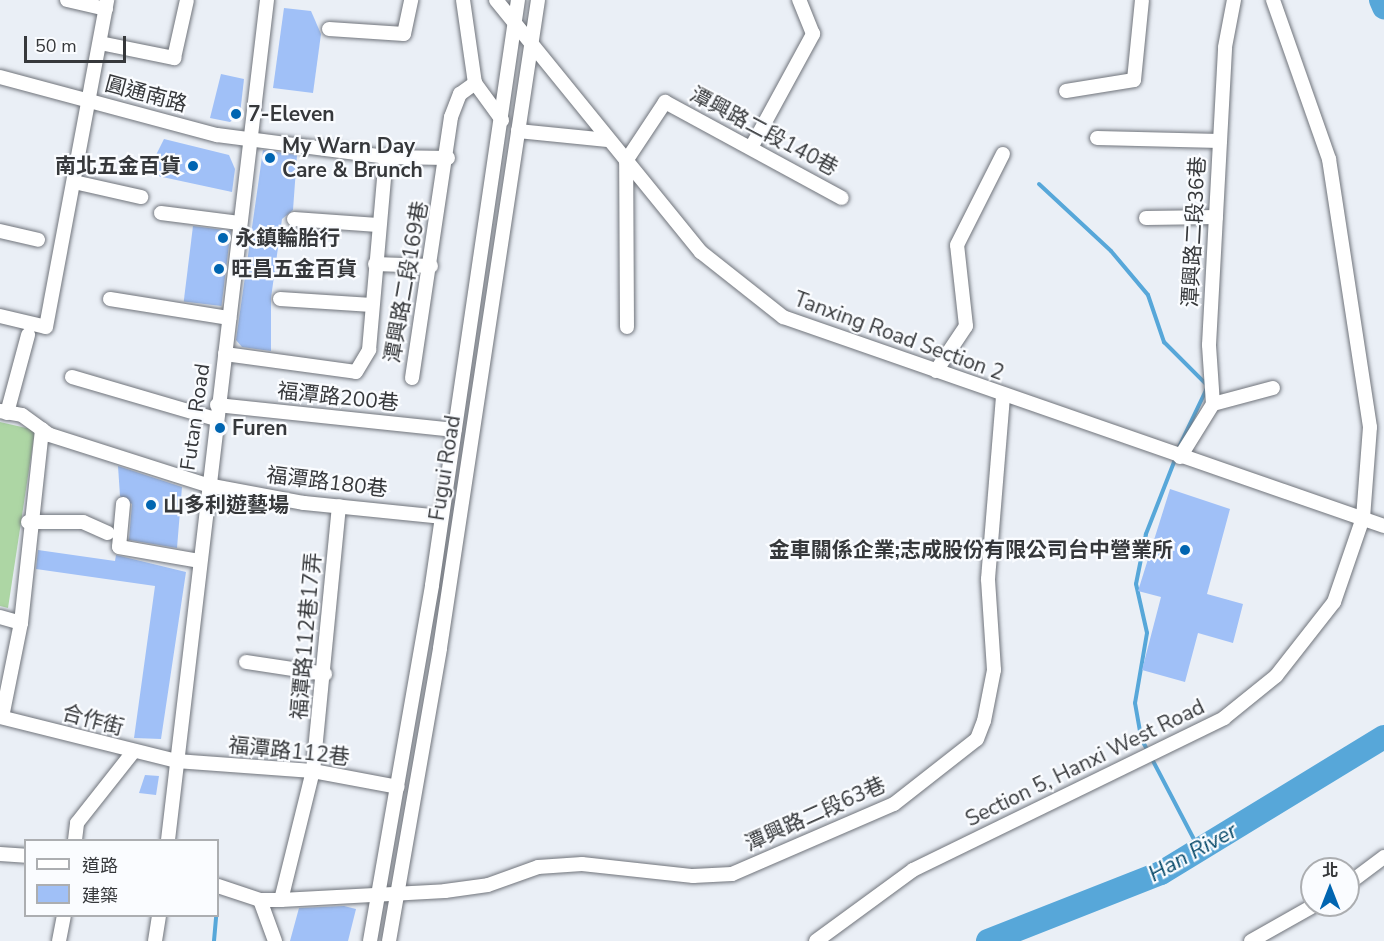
<!DOCTYPE html>
<meta charset="utf-8">
<style>
body{margin:0}
#map{position:relative;width:1384px;height:941px;overflow:hidden;background:#eaeff6;font-family:"Nunito Sans","Noto Sans TC",sans-serif}
div>[style]{position:absolute}
[style*='--x']{left:calc(var(--x)*1px);top:calc(var(--y)*1px);width:calc(var(--w)*1px);rotate:calc(var(--a)*1deg)}
.green>*{inset:0;background:#add6a4}
.stream>*{height:4px;margin:-2px;padding:0 2px;transform-origin:2px;border-radius:2px;background:#57a7d9}
.river>*{height:24px;margin:-12px;padding:0 12px;transform-origin:12px;border-radius:12px;background:#57a7d9}
.building>*{inset:0;background:#a0c0f7;transform-origin:0 0}
.roads{filter:drop-shadow(0 0 2px #70747b) drop-shadow(0 0 2px #70747b)}
.minor>*{height:14px;margin:-7px;padding:0 7px;transform-origin:7px;border-radius:7px;background:#fff}
.dots>*{width:16px;height:16px;translate:-50% -50%;box-sizing:border-box;border:3px solid #fafcff;border-radius:50%}
span{translate:-50% -50%;white-space:nowrap;text-align:center;line-height:1.15;-webkit-text-stroke:4.5px #fafcff;paint-order:stroke}
.street-label{font-size:21px;color:#36383b}
.poi-label{font-size:21px;color:#36383b;font-weight:700}
.left{translate:0 -50%;text-align:left}
.right{translate:-100% -50%;text-align:right}
.water-label{font-size:22px;color:#054869;font-style:italic}
.legend{position:absolute;left:24px;top:839px;width:195px;height:78px;box-sizing:border-box;background:#fafcff;border:2px solid #acaeb1;margin:0;padding:8px 10px;list-style:none;font-size:18px;color:#36383b}
.legend li{display:flex;align-items:center;gap:12px;height:30px}
.legend b{width:30px;border:2px solid #acaeb1}
.north{position:absolute;left:1300px;top:857px;width:60px;height:60px;box-sizing:border-box;background:#fafcff;border:2px solid #acaeb1;border-radius:50%;rotate:0deg;font-size:16px;font-weight:700;line-height:24px;text-align:center;color:#36383b}
.north::after{content:'';display:block;margin:auto;width:21px;height:27px;background:#0065b1;clip-path:polygon(50% 0,100% 100%,50% 72%,0 100%)}
.scale{position:absolute;left:24px;top:36px;width:102px;height:27px;box-sizing:border-box;border:3px solid #36383b;border-top:0;padding-left:8px;font-size:18px;line-height:21px;white-space:nowrap;color:#36383b;-webkit-text-stroke:4px #fafcff;paint-order:stroke}
</style>
<div id="map">
<div class="green">
<div style="clip-path:polygon(0 422px,35px 430px,8px 608px,0 606px)"></div>
</div>
<div class="stream">
<div style="--x:1039;--y:184;--w:98;--a:42.9"></div>
<div style="--x:1111;--y:251;--w:57;--a:49.9"></div>
<div style="--x:1148;--y:295;--w:50;--a:71.2"></div>
<div style="--x:1164;--y:342;--w:62;--a:45"></div>
<div style="--x:1208;--y:386;--w:68;--a:115.4"></div>
<div style="--x:1176;--y:457;--w:83;--a:111.3"></div>
<div style="--x:1146;--y:534;--w:51;--a:101.3"></div>
<div style="--x:1136;--y:584;--w:50;--a:77.3"></div>
<div style="--x:1147;--y:633;--w:71;--a:99.7"></div>
<div style="--x:1135;--y:703;--w:36;--a:80"></div>
<div style="--x:1141;--y:738;--w:127;--a:62.4"></div>
<div style="--x:214;--y:941;--w:25;--a:-85"></div>
</div>
<div class="river">
<div style="--x:1381;--y:0;--w:8;--a:67"></div>
<div style="--x:988;--y:941;--w:186;--a:-21.5"></div>
<div style="--x:1161;--y:873;--w:261;--a:-31.4"></div>
</div>
<div class="building">
<div style="clip-path:polygon(284px 8px,311px 11px,321px 34px,313px 93px,273px 88px)"></div>
<div style="clip-path:polygon(221px 74px,244px 79px,240px 114px,230px 122px,210px 118px)"></div>
<div style="clip-path:polygon(164px 139px,229px 155px,235px 169px,232px 192px,153px 175px,151px 165px)"></div>
<div style="clip-path:polygon(263px 150px,297px 155px,293px 210px,282px 219px,271px 298px,271px 351px,242px 347px,236px 340px)"></div>
<div style="left:193px;top:226px;width:38px;height:76px;rotate:7deg"></div>
<div style="clip-path:polygon(118px 466px,182px 487px,177px 548px,129px 540px,132px 504px,120px 496px)"></div>
<div style="clip-path:polygon(1170px 489px,1230px 509px,1207px 594px,1243px 604px,1233px 643px,1198px 633px,1185px 682px,1142px 670px,1161px 597px,1138px 591px)"></div>
<div style="clip-path:polygon(38px 550px,115px 561px,116px 555px,186px 572px,161px 739px,134px 738px,155px 586px,36px 569px)"></div>
<div style="clip-path:polygon(145px 775px,159px 776px,156px 795px,139px 793px)"></div>
<div style="clip-path:polygon(344px 906px,356px 909px,348px 941px,290px 941px,299px 908px)"></div>
</div>
<div class="roads">
<div class="minor">
<div style="--x:67;--y:0;--w:40;--a:13"></div>
<div style="--x:463;--y:0;--w:84;--a:81.8"></div>
<div style="--x:475;--y:83;--w:46;--a:53.9"></div>
<div style="--x:496;--y:0;--w:325;--a:50.9"></div>
<div style="--x:701;--y:252;--w:105;--a:38.4"></div>
<div style="--x:783;--y:317;--w:636;--a:19.18"></div>
<div style="--x:329;--y:29;--w:75;--a:3.8"></div>
<div style="--x:404;--y:34;--w:35;--a:-78"></div>
<div style="--x:100;--y:43;--w:76;--a:11.5"></div>
<div style="--x:174;--y:58;--w:59;--a:-77.4"></div>
<div style="--x:0;--y:77;--w:225;--a:15"></div>
<div style="--x:217;--y:135;--w:170;--a:7.4"></div>
<div style="--x:386;--y:157;--w:62;--a:0.9"></div>
<div style="--x:1066;--y:91;--w:69;--a:-9.2"></div>
<div style="--x:1134;--y:80;--w:80;--a:-84.3"></div>
<div style="--x:518;--y:131;--w:90;--a:5.7"></div>
<div style="--x:1097;--y:138;--w:123;--a:1.4"></div>
<div style="--x:752;--y:146;--w:128;--a:-61.4"></div>
<div style="--x:813;--y:34;--w:37;--a:-112"></div>
<div style="--x:74;--y:182;--w:69;--a:12.6"></div>
<div style="--x:161;--y:213;--w:79;--a:7.3"></div>
<div style="--x:1146;--y:218;--w:70;--a:-0.8"></div>
<div style="--x:294;--y:219;--w:84;--a:4.1"></div>
<div style="--x:0;--y:231;--w:39;--a:13"></div>
<div style="--x:375;--y:264;--w:56;--a:2"></div>
<div style="--x:110;--y:299;--w:121;--a:9.1"></div>
<div style="--x:280;--y:299;--w:92;--a:3.7"></div>
<div style="--x:0;--y:316;--w:47;--a:13.4"></div>
<div style="--x:46;--y:327;--w:333;--a:-79.4"></div>
<div style="--x:627;--y:327;--w:166;--a:-90.3"></div>
<div style="--x:626;--y:161;--w:71;--a:-56.5"></div>
<div style="--x:665;--y:102;--w:201;--a:28.5"></div>
<div style="--x:225;--y:354;--w:132;--a:7.8"></div>
<div style="--x:356;--y:372;--w:26;--a:-59"></div>
<div style="--x:369;--y:350;--w:194;--a:-85"></div>
<div style="--x:936;--y:371;--w:54;--a:-56.3"></div>
<div style="--x:966;--y:326;--w:81;--a:-96.3"></div>
<div style="--x:957;--y:245;--w:102;--a:-63.2"></div>
<div style="--x:72;--y:377;--w:150;--a:16.3"></div>
<div style="--x:412;--y:378;--w:264;--a:-81.5"></div>
<div style="--x:451;--y:117;--w:25;--a:-69"></div>
<div style="--x:460;--y:94;--w:19;--a:-36"></div>
<div style="--x:1213;--y:404;--w:62;--a:-14.9"></div>
<div style="--x:217;--y:405;--w:239;--a:6"></div>
<div style="--x:0;--y:411;--w:22;--a:10"></div>
<div style="--x:22;--y:415;--w:34;--a:36"></div>
<div style="--x:50;--y:435;--w:165;--a:17.7"></div>
<div style="--x:207;--y:485;--w:99;--a:10.5"></div>
<div style="--x:304;--y:503;--w:138;--a:5.8"></div>
<div style="--x:7;--y:413;--w:81;--a:-74.9"></div>
<div style="--x:1180;--y:457;--w:62;--a:-58.1"></div>
<div style="--x:1213;--y:404;--w:59;--a:-93.9"></div>
<div style="--x:1209;--y:345;--w:298;--a:-86.9"></div>
<div style="--x:1225;--y:47;--w:48;--a:-79.2"></div>
<div style="--x:123;--y:504;--w:43;--a:95.3"></div>
<div style="--x:119;--y:547;--w:81;--a:9.9"></div>
<div style="--x:28;--y:522;--w:55;--a:0"></div>
<div style="--x:83;--y:522;--w:27;--a:24"></div>
<div style="--x:0;--y:617;--w:22;--a:16"></div>
<div style="--x:246;--y:662;--w:80;--a:8.6"></div>
<div style="--x:0;--y:717;--w:181;--a:14"></div>
<div style="--x:176;--y:761;--w:137;--a:4.2"></div>
<div style="--x:313;--y:771;--w:86;--a:10.7"></div>
<div style="--x:2;--y:717;--w:96;--a:-78.6"></div>
<div style="--x:21;--y:623;--w:195;--a:-83.8"></div>
<div style="--x:75;--y:840;--w:17;--a:-83"></div>
<div style="--x:77;--y:823;--w:90;--a:-51.7"></div>
<div style="--x:168;--y:840;--w:846;--a:-83.28"></div>
<div style="--x:0;--y:854;--w:26;--a:4"></div>
<div style="--x:1348;--y:884;--w:45;--a:-36.9"></div>
<div style="--x:218;--y:886;--w:44;--a:18.4"></div>
<div style="--x:260;--y:900;--w:21;--a:0"></div>
<div style="--x:281;--y:900;--w:164;--a:-3.1"></div>
<div style="--x:445;--y:891;--w:43;--a:-7.9"></div>
<div style="--x:488;--y:885;--w:53;--a:-19.8"></div>
<div style="--x:538;--y:867;--w:44;--a:-3.9"></div>
<div style="--x:582;--y:864;--w:112;--a:6.2"></div>
<div style="--x:693;--y:876;--w:39;--a:-3"></div>
<div style="--x:732;--y:874;--w:176;--a:-23.4"></div>
<div style="--x:894;--y:804;--w:105;--a:-38.1"></div>
<div style="--x:977;--y:739;--w:19;--a:-69"></div>
<div style="--x:984;--y:721;--w:52;--a:-78.9"></div>
<div style="--x:994;--y:670;--w:91;--a:-93.8"></div>
<div style="--x:988;--y:579;--w:185;--a:-85.3"></div>
<div style="--x:260;--y:900;--w:44;--a:69.9"></div>
<div style="--x:281;--y:900;--w:133;--a:-76.1"></div>
<div style="--x:313;--y:771;--w:266;--a:-84.4"></div>
<div style="--x:59;--y:941;--w:25;--a:-79"></div>
<div style="--x:155;--y:941;--w:25;--a:-81"></div>
<div style="--x:370;--y:941;--w:361;--a:-80.1"></div>
<div style="--x:432;--y:585;--w:591;--a:-81.64"></div>
<div style="--x:389;--y:941;--w:297;--a:-80.1"></div>
<div style="--x:440;--y:648;--w:655;--a:-81.4"></div>
<div style="--x:816;--y:941;--w:120;--a:-36.2"></div>
<div style="--x:913;--y:870;--w:346;--a:-26"></div>
<div style="--x:1224;--y:718;--w:67;--a:-38.9"></div>
<div style="--x:1276;--y:676;--w:94;--a:-51.9"></div>
<div style="--x:1334;--y:602;--w:89;--a:-71"></div>
<div style="--x:1363;--y:518;--w:91;--a:-85.6"></div>
<div style="--x:1370;--y:427;--w:271;--a:-98.7"></div>
<div style="--x:1329;--y:159;--w:169;--a:-109.4"></div>
<div style="--x:1251;--y:941;--w:73;--a:-29.4"></div>
</div>
</div>
<div class="dots">
<div style="left:236px;top:114px;background:#0065b1"></div>
<div style="left:270px;top:158px;background:#0065b1"></div>
<div style="left:193px;top:166px;background:#0065b1"></div>
<div style="left:223px;top:238px;background:#0065b1"></div>
<div style="left:219px;top:269px;background:#0065b1"></div>
<div style="left:220px;top:428px;background:#0065b1"></div>
<div style="left:151px;top:505px;background:#0065b1"></div>
<div style="left:1185px;top:550px;background:#0065b1"></div>
</div>
<div class="street-label">
<span style="left:146px;top:94px;rotate:15deg">圓通南路</span>
<span style="left:764px;top:131px;rotate:28deg">潭興路二段140巷</span>
<span style="left:1194px;top:232px;rotate:-87deg">潭興路二段36巷</span>
<span style="left:406px;top:282px;rotate:-80deg">潭興路二段169巷</span>
<span style="left:899px;top:336px;rotate:20deg">Tanxing Road Section 2</span>
<span style="left:338px;top:397px;rotate:6deg">福潭路200巷</span>
<span style="left:195px;top:417px;rotate:-82deg">Futan Road</span>
<span style="left:445px;top:468px;rotate:-81deg">Fugui Road</span>
<span style="left:327px;top:482px;rotate:7deg">福潭路180巷</span>
<span style="left:306px;top:636px;rotate:-85deg">福潭路112巷17弄</span>
<span style="left:93px;top:720px;rotate:15deg">合作街</span>
<span style="left:289px;top:751px;rotate:6deg">福潭路112巷</span>
<span style="left:1085px;top:763px;rotate:-26deg">Section 5, Hanxi West Road</span>
<span style="left:815px;top:814px;rotate:-24deg">潭興路二段63巷</span>
</div>
<div class="poi-label">
<span class="left" style="left:248px;top:114px">7-Eleven</span>
<span class="left" style="left:282px;top:158px">My Warn Day<br>Care &amp; Brunch</span>
<span class="right" style="left:181px;top:166px">南北五金百貨</span>
<span class="left" style="left:235px;top:238px">永鎮輪胎行</span>
<span class="left" style="left:231px;top:269px">旺昌五金百貨</span>
<span class="left" style="left:232px;top:428px">Furen</span>
<span class="left" style="left:163px;top:505px">山多利遊藝場</span>
<span class="right" style="left:1173px;top:550px">金車關係企業;志成股份有限公司台中營業所</span>
</div>
<div class="water-label">
<span style="left:1193px;top:853px;rotate:-29deg">Han River</span>
</div>
<ul class="legend">
<li><b style="height:8px;background:#fff"></b>道路</li>
<li><b style="height:16px;background:#a0c0f7"></b>建築</li>
</ul>
<div class="north">北</div>
<div class="scale">50 m</div>
</div>
